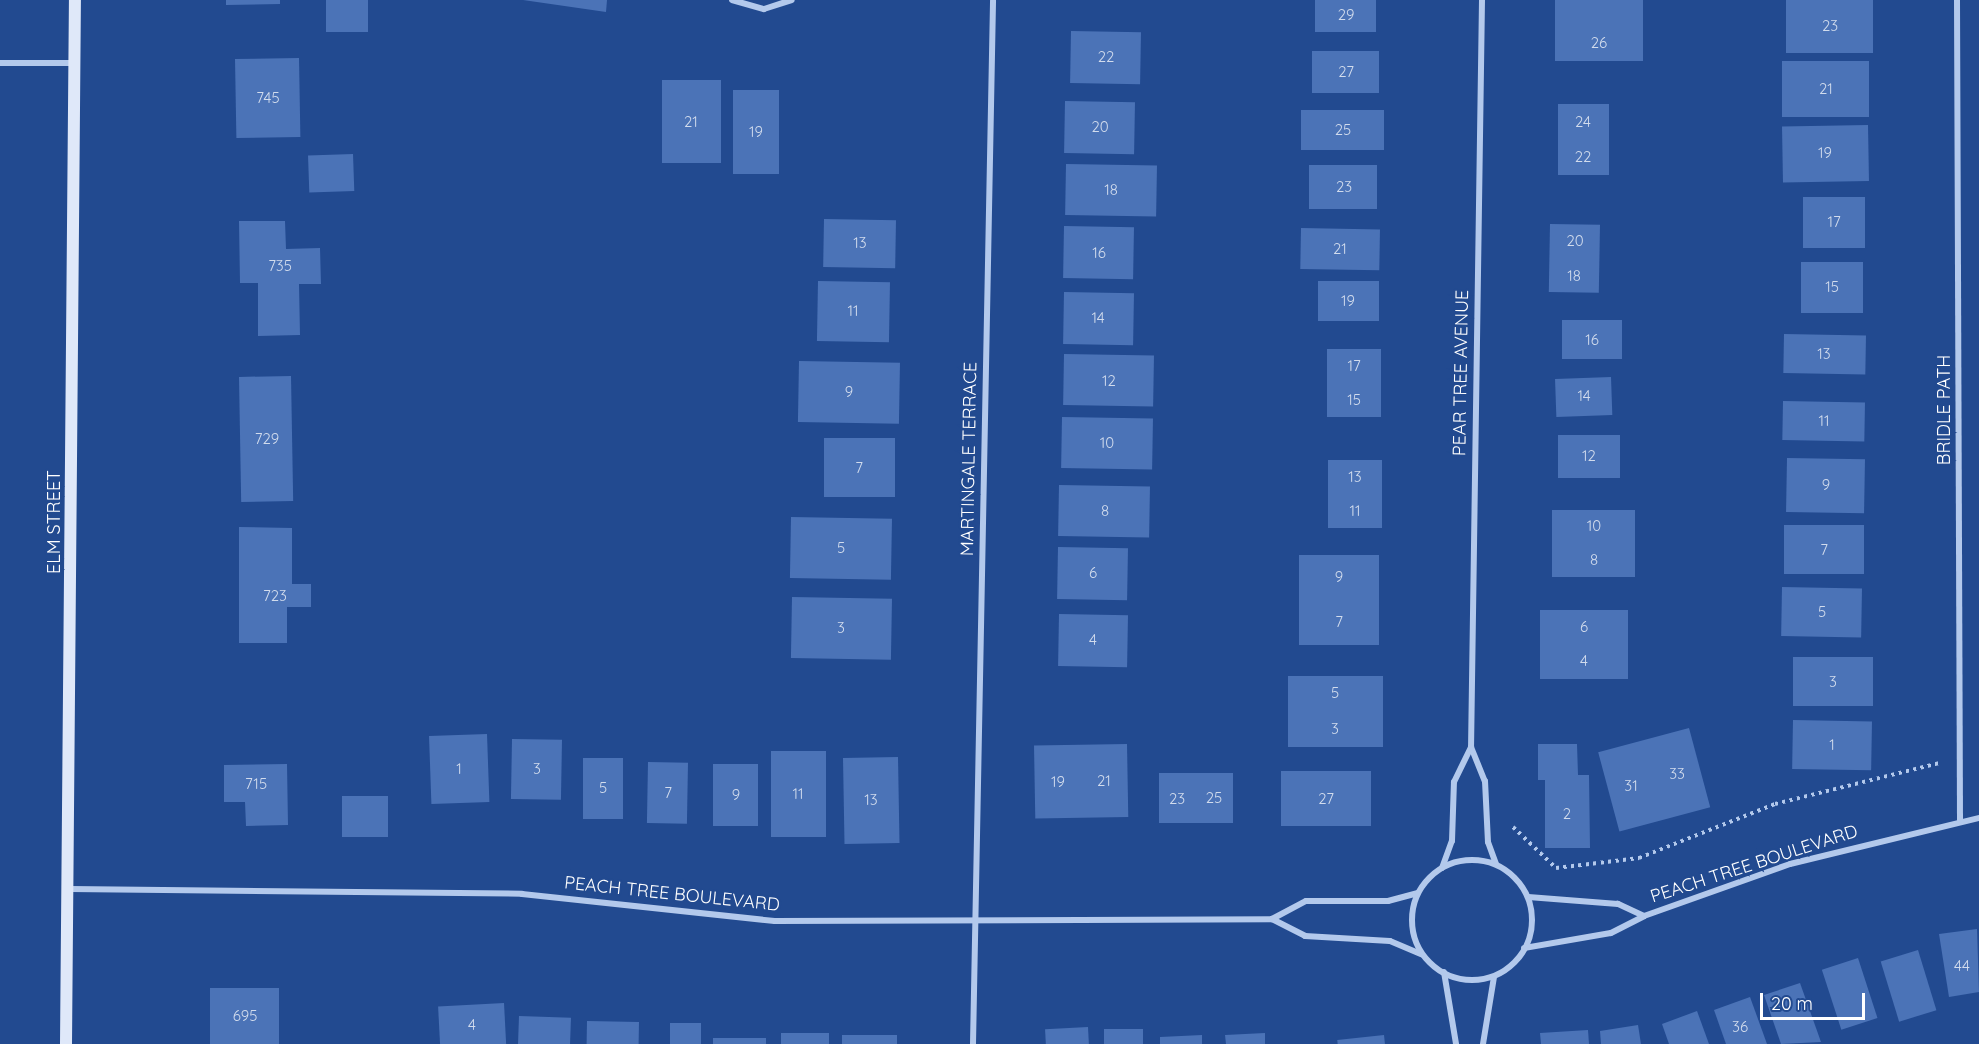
<!DOCTYPE html>
<style>
body{margin:0}
#map{position:relative;width:1979px;height:1044px;overflow:hidden;background:#224a90;font-family:Quicksand,sans-serif}
div>[style]{position:absolute}
[style*='--x']{left:calc(var(--x)*1px);top:calc(var(--y)*1px);width:calc(var(--w)*1px);rotate:calc(var(--a)*1deg)}
.building>*{inset:0;background:#4b73b7;transform-origin:0 0}
.path>*{height:4px;margin-top:-2px;transform-origin:0;background:repeating-linear-gradient(90deg,#b3c9ec 0 3px,transparent 0 7.5px)}
.minor>*{height:6px;margin:-3px;padding:0 3px;transform-origin:3px;border-radius:3px;background:#b3c9ec}
.minor>.ring{margin:-3px;padding:0;box-sizing:content-box;background:none;border:6px solid #b3c9ec;border-radius:50%}
.secondary>*{height:12px;margin:-6px;padding:0 6px;transform-origin:6px;border-radius:6px;background:#dfe8f9}
span{translate:-50% -50%;white-space:nowrap;text-align:center;line-height:1.15;-webkit-text-stroke:4.5px #224a90;paint-order:stroke}
.number-label{font-size:15px;color:#d2dced}
.number-label span{-webkit-text-stroke-width:0}
.street-label{font-size:18px;color:#fff}
.scale{position:absolute;left:1760px;top:993px;width:105px;height:27px;box-sizing:border-box;border:3px solid #fff;border-top:0;padding-left:8px;font-size:18px;line-height:21px;white-space:nowrap;color:#fff;-webkit-text-stroke:4px #224a90;paint-order:stroke}
</style>
<div id="map">
<div class="building">
<div style="clip-path:polygon(226px 0,280px 0,280px 4px,226px 5px)"></div>
<div style="left:326px;top:0;width:42px;height:32px"></div>
<div style="clip-path:polygon(523px 0,607px 0,606px 12px)"></div>
<div style="left:1315px;top:0;width:61px;height:32px"></div>
<div style="left:1555px;top:0;width:88px;height:61px"></div>
<div style="left:1786px;top:0;width:87px;height:53px"></div>
<div style="left:1071px;top:31px;width:70px;height:52px;rotate:1deg"></div>
<div style="left:1379px;top:51px;width:42px;height:67px;rotate:90deg"></div>
<div style="left:299px;top:58px;width:79px;height:64px;rotate:89deg"></div>
<div style="left:1782px;top:61px;width:87px;height:56px"></div>
<div style="left:662px;top:80px;width:59px;height:83px"></div>
<div style="left:733px;top:90px;width:46px;height:84px"></div>
<div style="left:1065px;top:101px;width:70px;height:52px;rotate:1deg"></div>
<div style="left:1558px;top:104px;width:51px;height:71px"></div>
<div style="left:1301px;top:110px;width:83px;height:40px"></div>
<div style="left:1868px;top:125px;width:56px;height:86px;rotate:89deg"></div>
<div style="left:353px;top:154px;width:37px;height:45px;rotate:88deg"></div>
<div style="left:1066px;top:164px;width:91px;height:51px;rotate:1deg"></div>
<div style="left:1309px;top:165px;width:68px;height:44px"></div>
<div style="left:1803px;top:197px;width:62px;height:51px"></div>
<div style="left:824px;top:219px;width:72px;height:48px;rotate:1deg"></div>
<div style="clip-path:polygon(239px 221px,285px 221px,286px 249px,320px 248px,321px 284px,299px 284px,300px 335px,258px 336px,258px 283px,240px 283px)"></div>
<div style="left:1550px;top:224px;width:50px;height:68px;rotate:1deg"></div>
<div style="left:1064px;top:226px;width:70px;height:52px;rotate:1deg"></div>
<div style="left:1301px;top:228px;width:79px;height:41px;rotate:1deg"></div>
<div style="left:1801px;top:262px;width:62px;height:51px"></div>
<div style="left:818px;top:281px;width:72px;height:60px;rotate:1deg"></div>
<div style="left:1379px;top:281px;width:40px;height:61px;rotate:90deg"></div>
<div style="left:1064px;top:292px;width:70px;height:52px;rotate:1deg"></div>
<div style="left:1562px;top:320px;width:60px;height:39px"></div>
<div style="left:1784px;top:334px;width:82px;height:39px;rotate:1deg"></div>
<div style="left:1327px;top:349px;width:54px;height:68px"></div>
<div style="left:1064px;top:354px;width:90px;height:51px;rotate:1deg"></div>
<div style="left:799px;top:361px;width:101px;height:61px;rotate:1deg"></div>
<div style="left:291px;top:376px;width:125px;height:52px;rotate:89deg"></div>
<div style="left:1611px;top:377px;width:38px;height:56px;rotate:88deg"></div>
<div style="left:1783px;top:401px;width:82px;height:39px;rotate:1deg"></div>
<div style="left:1062px;top:417px;width:91px;height:51px;rotate:1deg"></div>
<div style="left:1558px;top:435px;width:62px;height:43px"></div>
<div style="left:824px;top:438px;width:71px;height:59px"></div>
<div style="left:1787px;top:458px;width:78px;height:54px;rotate:1deg"></div>
<div style="left:1328px;top:460px;width:54px;height:68px"></div>
<div style="left:1059px;top:485px;width:91px;height:51px;rotate:1deg"></div>
<div style="left:1552px;top:510px;width:83px;height:67px"></div>
<div style="left:791px;top:517px;width:101px;height:61px;rotate:1deg"></div>
<div style="left:1864px;top:525px;width:49px;height:80px;rotate:90deg"></div>
<div style="clip-path:polygon(239px 527px,292px 528px,292px 584px,311px 584px,311px 607px,287px 607px,287px 643px,239px 643px)"></div>
<div style="left:1058px;top:547px;width:70px;height:52px;rotate:1deg"></div>
<div style="left:1299px;top:555px;width:80px;height:90px"></div>
<div style="left:1782px;top:587px;width:80px;height:49px;rotate:1deg"></div>
<div style="left:792px;top:597px;width:100px;height:61px;rotate:1deg"></div>
<div style="left:1540px;top:610px;width:88px;height:69px"></div>
<div style="left:1059px;top:614px;width:69px;height:52px;rotate:1deg"></div>
<div style="left:1793px;top:657px;width:80px;height:49px"></div>
<div style="left:1288px;top:676px;width:95px;height:71px"></div>
<div style="left:1793px;top:720px;width:79px;height:49px;rotate:1deg"></div>
<div style="left:1689px;top:728px;width:82px;height:94px;rotate:75deg"></div>
<div style="left:487px;top:734px;width:68px;height:58px;rotate:88deg"></div>
<div style="left:512px;top:739px;width:50px;height:60px;rotate:1deg"></div>
<div style="left:1127px;top:744px;width:73px;height:93px;rotate:89deg"></div>
<div style="clip-path:polygon(1538px 744px,1577px 744px,1578px 775px,1589px 775px,1590px 848px,1545px 848px,1545px 780px,1538px 780px)"></div>
<div style="left:771px;top:751px;width:55px;height:86px"></div>
<div style="left:898px;top:757px;width:86px;height:55px;rotate:89deg"></div>
<div style="left:583px;top:758px;width:40px;height:61px"></div>
<div style="left:648px;top:762px;width:40px;height:61px;rotate:1deg"></div>
<div style="clip-path:polygon(287px 764px,288px 825px,246px 826px,245px 802px,224px 802px,224px 765px)"></div>
<div style="left:713px;top:764px;width:45px;height:62px"></div>
<div style="left:1281px;top:771px;width:90px;height:55px"></div>
<div style="left:1233px;top:773px;width:50px;height:74px;rotate:90deg"></div>
<div style="left:342px;top:796px;width:46px;height:41px"></div>
<div style="clip-path:polygon(1977px 929px,1979px 992px,1949px 997px,1939px 934px)"></div>
<div style="left:1918px;top:950px;width:63px;height:39px;rotate:73deg"></div>
<div style="left:1858px;top:958px;width:63px;height:38px;rotate:72deg"></div>
<div style="clip-path:polygon(1800px 983px,1821px 1042px,1781px 1044px,1764px 995px)"></div>
<div style="left:210px;top:988px;width:69px;height:56px"></div>
<div style="clip-path:polygon(1750px 997px,1767px 1044px,1726px 1044px,1714px 1010px)"></div>
<div style="left:504px;top:1003px;width:41px;height:66px;rotate:87deg"></div>
<div style="clip-path:polygon(1697px 1011px,1709px 1044px,1669px 1044px,1662px 1024px)"></div>
<div style="left:519px;top:1016px;width:52px;height:28px;rotate:2deg"></div>
<div style="left:587px;top:1021px;width:52px;height:23px;rotate:1deg"></div>
<div style="left:670px;top:1023px;width:31px;height:21px"></div>
<div style="clip-path:polygon(1638px 1025px,1641px 1044px,1601px 1044px,1600px 1031px)"></div>
<div style="left:1088px;top:1027px;width:17px;height:43px;rotate:87deg"></div>
<div style="left:1143px;top:1029px;width:15px;height:39px;rotate:90deg"></div>
<div style="clip-path:polygon(1588px 1030px,1589px 1044px,1541px 1044px,1540px 1033px)"></div>
<div style="left:781px;top:1033px;width:48px;height:11px"></div>
<div style="clip-path:polygon(1265px 1033px,1265px 1044px,1226px 1044px,1225px 1035px)"></div>
<div style="left:842px;top:1035px;width:55px;height:9px"></div>
<div style="clip-path:polygon(1202px 1035px,1202px 1044px,1160px 1044px,1160px 1037px)"></div>
<div style="left:1384px;top:1035px;width:9px;height:47px;rotate:84deg"></div>
<div style="left:713px;top:1038px;width:53px;height:6px"></div>
</div>
<div class="path">
<div style="--x:1513;--y:827;--w:59;--a:43.6"></div>
<div style="--x:1556;--y:868;--w:84;--a:-6.9"></div>
<div style="--x:1639;--y:858;--w:146;--a:-21.7"></div>
<div style="--x:1775;--y:804;--w:170;--a:-14"></div>
</div>
<div class="minor">
<div style="--x:732;--y:0;--w:33;--a:16"></div>
<div style="--x:764;--y:9;--w:29;--a:-18"></div>
<div style="--x:1482;--y:0;--w:747;--a:90.84"></div>
<div style="--x:1471;--y:747;--w:37;--a:68"></div>
<div style="--x:1485;--y:781;--w:61;--a:87.2"></div>
<div style="--x:1488;--y:842;--w:23;--a:70"></div>
<div style="--x:1957;--y:0;--w:820;--a:89.79"></div>
<div style="--x:0;--y:63;--w:74;--a:0"></div>
<div class="ring" style="left:1412px;top:860px;width:114px;height:114px"></div>
<div style="--x:1442;--y:868;--w:29;--a:-70"></div>
<div style="--x:1452;--y:841;--w:59;--a:-88.1"></div>
<div style="--x:1454;--y:782;--w:39;--a:-64"></div>
<div style="--x:70;--y:889;--w:452;--a:0.6"></div>
<div style="--x:522;--y:894;--w:254;--a:6.1"></div>
<div style="--x:775;--y:921;--w:497;--a:-0.2"></div>
<div style="--x:1272;--y:919;--w:37;--a:27"></div>
<div style="--x:1305;--y:936;--w:85;--a:3.4"></div>
<div style="--x:1390;--y:941;--w:34;--a:23"></div>
<div style="--x:1644;--y:916;--w:155;--a:-19.6"></div>
<div style="--x:1790;--y:864;--w:195;--a:-13.7"></div>
<div style="--x:1272;--y:919;--w:38;--a:-28"></div>
<div style="--x:1306;--y:901;--w:82;--a:0"></div>
<div style="--x:1388;--y:901;--w:30;--a:-15"></div>
<div style="--x:1524;--y:948;--w:88;--a:-9.8"></div>
<div style="--x:1611;--y:933;--w:37;--a:-27"></div>
<div style="--x:1644;--y:916;--w:29;--a:-155"></div>
<div style="--x:1618;--y:904;--w:90;--a:-175.6"></div>
<div style="--x:1444;--y:972;--w:73;--a:80.5"></div>
<div style="--x:973;--y:1044;--w:1044;--a:-88.9"></div>
<div style="--x:1483;--y:1044;--w:68;--a:-80.7"></div>
</div>
<div class="secondary">
<div style="--x:66;--y:1044;--w:1044;--a:-89.51"></div>
</div>
<div class="number-label">
<span style="left:1346px;top:15px">29</span>
<span style="left:1830px;top:26px">23</span>
<span style="left:1599px;top:43px">26</span>
<span style="left:1106px;top:57px">22</span>
<span style="left:1346px;top:72px">27</span>
<span style="left:1826px;top:89px">21</span>
<span style="left:268px;top:98px">745</span>
<span style="left:691px;top:122px">21</span>
<span style="left:1583px;top:122px">24</span>
<span style="left:1100px;top:127px">20</span>
<span style="left:1343px;top:130px">25</span>
<span style="left:756px;top:132px">19</span>
<span style="left:1825px;top:153px">19</span>
<span style="left:1583px;top:157px">22</span>
<span style="left:1344px;top:187px">23</span>
<span style="left:1111px;top:190px">18</span>
<span style="left:1834px;top:222px">17</span>
<span style="left:1575px;top:241px">20</span>
<span style="left:860px;top:243px">13</span>
<span style="left:1340px;top:249px">21</span>
<span style="left:1099px;top:253px">16</span>
<span style="left:280px;top:266px">735</span>
<span style="left:1574px;top:276px">18</span>
<span style="left:1832px;top:287px">15</span>
<span style="left:1348px;top:301px">19</span>
<span style="left:853px;top:311px">11</span>
<span style="left:1098px;top:318px">14</span>
<span style="left:1592px;top:340px">16</span>
<span style="left:1824px;top:354px">13</span>
<span style="left:1354px;top:366px">17</span>
<span style="left:1109px;top:381px">12</span>
<span style="left:849px;top:392px">9</span>
<span style="left:1584px;top:396px">14</span>
<span style="left:1354px;top:400px">15</span>
<span style="left:1824px;top:421px">11</span>
<span style="left:267px;top:439px">729</span>
<span style="left:1107px;top:443px">10</span>
<span style="left:1589px;top:456px">12</span>
<span style="left:859px;top:468px">7</span>
<span style="left:1355px;top:477px">13</span>
<span style="left:1826px;top:485px">9</span>
<span style="left:1105px;top:511px">8</span>
<span style="left:1355px;top:511px">11</span>
<span style="left:1594px;top:526px">10</span>
<span style="left:841px;top:548px">5</span>
<span style="left:1824px;top:550px">7</span>
<span style="left:1594px;top:560px">8</span>
<span style="left:1093px;top:573px">6</span>
<span style="left:1339px;top:577px">9</span>
<span style="left:275px;top:596px">723</span>
<span style="left:1822px;top:612px">5</span>
<span style="left:1339px;top:622px">7</span>
<span style="left:1584px;top:627px">6</span>
<span style="left:841px;top:628px">3</span>
<span style="left:1093px;top:640px">4</span>
<span style="left:1584px;top:661px">4</span>
<span style="left:1833px;top:682px">3</span>
<span style="left:1335px;top:693px">5</span>
<span style="left:1335px;top:729px">3</span>
<span style="left:1832px;top:745px">1</span>
<span style="left:459px;top:769px">1</span>
<span style="left:537px;top:769px">3</span>
<span style="left:1677px;top:774px">33</span>
<span style="left:1104px;top:781px">21</span>
<span style="left:1058px;top:782px">19</span>
<span style="left:256px;top:784px">715</span>
<span style="left:1631px;top:786px">31</span>
<span style="left:603px;top:788px">5</span>
<span style="left:668px;top:793px">7</span>
<span style="left:798px;top:794px">11</span>
<span style="left:736px;top:795px">9</span>
<span style="left:1214px;top:798px">25</span>
<span style="left:1177px;top:799px">23</span>
<span style="left:1326px;top:799px">27</span>
<span style="left:871px;top:800px">13</span>
<span style="left:1567px;top:814px">2</span>
<span style="left:1962px;top:966px">44</span>
<span style="left:245px;top:1016px">695</span>
<span style="left:472px;top:1025px">4</span>
<span style="left:1740px;top:1027px">36</span>
</div>
<div class="street-label">
<span style="left:1461px;top:373px;rotate:-89deg">PEAR TREE AVENUE</span>
<span style="left:1944px;top:410px;rotate:-90deg">BRIDLE PATH</span>
<span style="left:969px;top:459px;rotate:-89deg">MARTINGALE TERRACE</span>
<span style="left:54px;top:522px;rotate:-90deg">ELM STREET</span>
<span style="left:1754px;top:864px;rotate:-18deg">PEACH TREE BOULEVARD</span>
<span style="left:672px;top:894px;rotate:6deg">PEACH TREE BOULEVARD</span>
</div>
<div class="scale">20 m</div>
</div>
